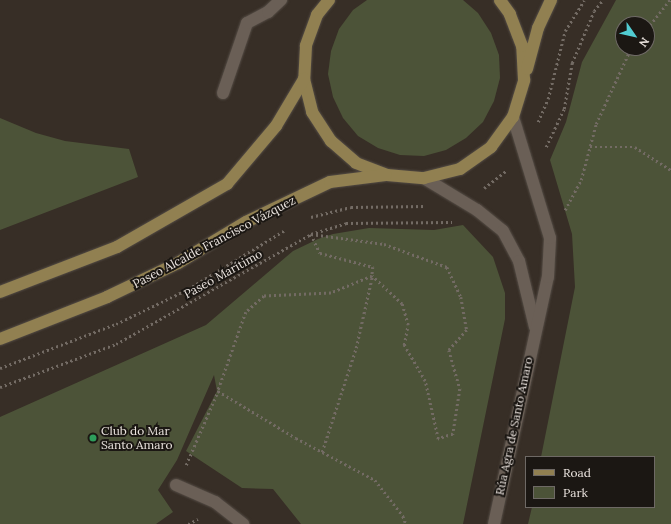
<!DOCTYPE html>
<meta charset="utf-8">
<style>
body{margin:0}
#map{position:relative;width:671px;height:524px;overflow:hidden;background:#372e26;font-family:Lora,serif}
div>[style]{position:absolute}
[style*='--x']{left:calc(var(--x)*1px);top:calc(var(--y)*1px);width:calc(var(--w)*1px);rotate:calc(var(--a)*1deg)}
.green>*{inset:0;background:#4c5338}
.path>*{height:2.5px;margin-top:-1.25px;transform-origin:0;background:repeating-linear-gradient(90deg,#736b64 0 2px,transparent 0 5px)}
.roads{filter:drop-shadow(0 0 1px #544c45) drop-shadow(0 0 1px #544c45)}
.minor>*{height:12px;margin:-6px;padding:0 6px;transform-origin:6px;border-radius:6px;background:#6a5f56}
.major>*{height:12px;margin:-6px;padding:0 6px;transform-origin:6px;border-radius:6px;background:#918051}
.dots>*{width:11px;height:11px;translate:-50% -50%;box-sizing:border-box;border:2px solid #1b1713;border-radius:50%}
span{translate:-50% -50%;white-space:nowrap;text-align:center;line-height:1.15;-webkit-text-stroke:4px #1b1713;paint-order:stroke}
.street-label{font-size:12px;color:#ebe4df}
.poi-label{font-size:12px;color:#ebe4df}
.left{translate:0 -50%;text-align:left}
.legend{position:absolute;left:525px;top:456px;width:130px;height:52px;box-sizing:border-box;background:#1b1713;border:1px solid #6e6965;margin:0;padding:5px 7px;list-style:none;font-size:12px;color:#ebe4df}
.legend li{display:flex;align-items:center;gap:8px;height:20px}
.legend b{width:20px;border:1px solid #6e6965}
.north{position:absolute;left:615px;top:16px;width:40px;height:40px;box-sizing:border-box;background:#1b1713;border:1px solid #6e6965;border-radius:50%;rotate:124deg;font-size:11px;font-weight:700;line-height:16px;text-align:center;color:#ebe4df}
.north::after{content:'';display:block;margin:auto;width:14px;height:18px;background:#51ccd2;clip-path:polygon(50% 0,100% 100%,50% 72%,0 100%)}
</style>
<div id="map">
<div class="green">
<div style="clip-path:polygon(367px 0,463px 0,478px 13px,491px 33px,499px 55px,500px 78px,494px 101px,483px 122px,466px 138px,446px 150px,424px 156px,400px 155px,378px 148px,358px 136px,343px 118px,333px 97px,328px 74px,331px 51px,339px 29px,353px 10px)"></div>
<div style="clip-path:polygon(evenodd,616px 0,671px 0,671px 524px,528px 524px,532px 507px,654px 507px,654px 457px,541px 457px,575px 287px,572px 234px,550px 160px,566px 122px,582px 62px,616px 0,623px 24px,647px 24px,647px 48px,623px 48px,623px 24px)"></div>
<div style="clip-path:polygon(0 118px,36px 133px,65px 141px,129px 149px,138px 177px,0 230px)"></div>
<div style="clip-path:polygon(463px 225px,493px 257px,505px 293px,505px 319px,463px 524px,301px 524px,273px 489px,242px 488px,186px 451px,217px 391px,214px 375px,177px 460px,158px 490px,173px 512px,156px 524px,0 524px,0 417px,206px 325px,293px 251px,318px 239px,333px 234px,369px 228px,434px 230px)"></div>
</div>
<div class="path">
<div style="--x:647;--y:29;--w:37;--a:-52"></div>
<div style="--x:538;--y:122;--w:25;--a:-67"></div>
<div style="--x:548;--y:99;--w:70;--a:-76"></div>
<div style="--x:565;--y:31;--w:36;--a:-58"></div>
<div style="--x:546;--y:147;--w:42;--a:-64.7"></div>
<div style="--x:564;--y:109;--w:47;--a:-80.1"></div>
<div style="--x:572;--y:63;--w:56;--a:-67.1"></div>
<div style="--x:594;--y:11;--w:14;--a:-51"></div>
<div style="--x:590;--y:147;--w:45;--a:0"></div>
<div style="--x:635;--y:147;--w:43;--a:32.6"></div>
<div style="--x:484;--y:188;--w:29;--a:-38"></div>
<div style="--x:565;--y:210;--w:34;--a:-62"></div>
<div style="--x:581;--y:180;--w:58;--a:-75"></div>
<div style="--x:596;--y:124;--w:84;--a:-65.3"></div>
<div style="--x:311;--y:217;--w:41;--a:-14"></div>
<div style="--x:351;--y:207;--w:75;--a:-0.8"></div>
<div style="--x:311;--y:234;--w:21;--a:65"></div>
<div style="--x:320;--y:253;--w:55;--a:14.8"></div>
<div style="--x:373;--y:267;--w:9;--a:96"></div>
<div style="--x:372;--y:276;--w:44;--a:157.5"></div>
<div style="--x:331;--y:293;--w:67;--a:177.4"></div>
<div style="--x:264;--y:296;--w:24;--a:138"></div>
<div style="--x:246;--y:312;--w:84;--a:109.5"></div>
<div style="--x:218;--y:391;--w:91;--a:31.1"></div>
<div style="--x:296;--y:438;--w:89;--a:28"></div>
<div style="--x:375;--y:480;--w:46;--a:52.1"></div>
<div style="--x:403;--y:516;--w:9;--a:69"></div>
<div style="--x:311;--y:234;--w:74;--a:7.8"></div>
<div style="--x:384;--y:244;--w:67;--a:20.1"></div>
<div style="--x:447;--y:267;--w:33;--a:65"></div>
<div style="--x:461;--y:297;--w:34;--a:80"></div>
<div style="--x:467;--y:330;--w:27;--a:132"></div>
<div style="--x:449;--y:350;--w:41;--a:74.2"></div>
<div style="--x:460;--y:389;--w:46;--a:98.8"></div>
<div style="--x:453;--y:434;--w:16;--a:162"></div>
<div style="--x:438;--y:439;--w:59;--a:-102.6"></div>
<div style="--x:425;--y:381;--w:42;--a:-120.3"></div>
<div style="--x:404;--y:345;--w:20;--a:-79"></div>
<div style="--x:408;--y:325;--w:22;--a:-106"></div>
<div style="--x:402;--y:304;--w:41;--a:-137"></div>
<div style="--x:0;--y:368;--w:124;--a:-20.8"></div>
<div style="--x:116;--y:324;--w:80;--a:-25.9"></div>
<div style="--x:188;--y:289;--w:114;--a:-31.3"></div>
<div style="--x:0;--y:387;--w:124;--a:-20.3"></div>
<div style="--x:116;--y:344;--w:224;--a:-29.4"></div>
<div style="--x:311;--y:234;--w:37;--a:-17"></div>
<div style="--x:346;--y:223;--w:106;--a:-0.5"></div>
<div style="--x:322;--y:452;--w:109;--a:-71.9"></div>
<div style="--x:356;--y:348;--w:73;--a:-77.3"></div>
<div style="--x:186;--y:465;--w:81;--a:-66.6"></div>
<div style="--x:188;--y:524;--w:11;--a:-27"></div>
</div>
<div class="roads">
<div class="minor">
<div style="--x:223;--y:93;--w:74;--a:-71.1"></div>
<div style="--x:247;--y:23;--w:24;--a:-28"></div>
<div style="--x:268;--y:12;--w:18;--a:-43"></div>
<div style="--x:424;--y:178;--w:62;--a:31.1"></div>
<div style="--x:477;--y:210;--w:33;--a:39"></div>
<div style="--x:503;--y:231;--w:34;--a:62"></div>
<div style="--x:519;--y:261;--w:68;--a:76.4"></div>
<div style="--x:176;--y:485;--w:43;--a:23.6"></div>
<div style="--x:215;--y:502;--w:36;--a:38"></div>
<div style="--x:494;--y:524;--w:253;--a:-77.7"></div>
<div style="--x:548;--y:277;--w:39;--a:-87"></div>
<div style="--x:550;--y:238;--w:127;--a:-107"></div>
</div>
<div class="major">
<div style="--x:329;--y:0;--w:19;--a:129"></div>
<div style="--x:317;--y:15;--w:33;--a:110"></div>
<div style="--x:306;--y:46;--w:33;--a:93"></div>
<div style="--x:304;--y:79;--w:34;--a:76"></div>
<div style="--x:312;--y:112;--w:35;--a:57"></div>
<div style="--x:331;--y:141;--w:33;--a:41"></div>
<div style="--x:356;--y:163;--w:33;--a:21"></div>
<div style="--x:387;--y:175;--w:37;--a:5"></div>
<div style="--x:424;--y:178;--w:37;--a:-14"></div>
<div style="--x:460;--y:169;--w:38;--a:-35"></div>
<div style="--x:491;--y:147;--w:37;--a:-54"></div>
<div style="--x:513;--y:117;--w:39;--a:-73"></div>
<div style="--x:524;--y:80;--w:34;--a:-93"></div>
<div style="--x:522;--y:46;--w:34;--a:-111"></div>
<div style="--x:510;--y:14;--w:17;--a:-126"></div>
<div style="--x:527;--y:69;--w:42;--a:-75"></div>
<div style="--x:538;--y:28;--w:31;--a:-65"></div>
<div style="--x:0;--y:292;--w:125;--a:-21"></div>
<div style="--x:117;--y:247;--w:127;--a:-29.8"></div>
<div style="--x:227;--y:184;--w:76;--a:-49.8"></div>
<div style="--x:276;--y:126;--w:55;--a:-59.2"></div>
<div style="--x:0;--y:339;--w:115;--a:-21.4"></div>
<div style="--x:107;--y:297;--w:79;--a:-25.6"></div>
<div style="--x:178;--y:263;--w:79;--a:-31.1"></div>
<div style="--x:246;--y:222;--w:93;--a:-25.5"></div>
<div style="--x:330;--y:182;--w:56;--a:-7.1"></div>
</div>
</div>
<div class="dots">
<div style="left:93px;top:438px;background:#2e9e5b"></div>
</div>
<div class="street-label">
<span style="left:214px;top:242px;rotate:-28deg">Paseo Alcalde Francisco Vázquez</span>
<span style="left:223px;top:274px;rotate:-29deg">Paseo Marítimo</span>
<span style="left:514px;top:426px;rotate:-78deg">Rúa Agra de Santo Amaro</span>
</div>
<div class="poi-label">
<span class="left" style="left:101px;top:438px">Club do Mar<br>Santo Amaro</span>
</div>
<ul class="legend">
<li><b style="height:5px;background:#918051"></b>Road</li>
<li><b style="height:11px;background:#4c5338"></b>Park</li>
</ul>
<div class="north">N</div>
</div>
